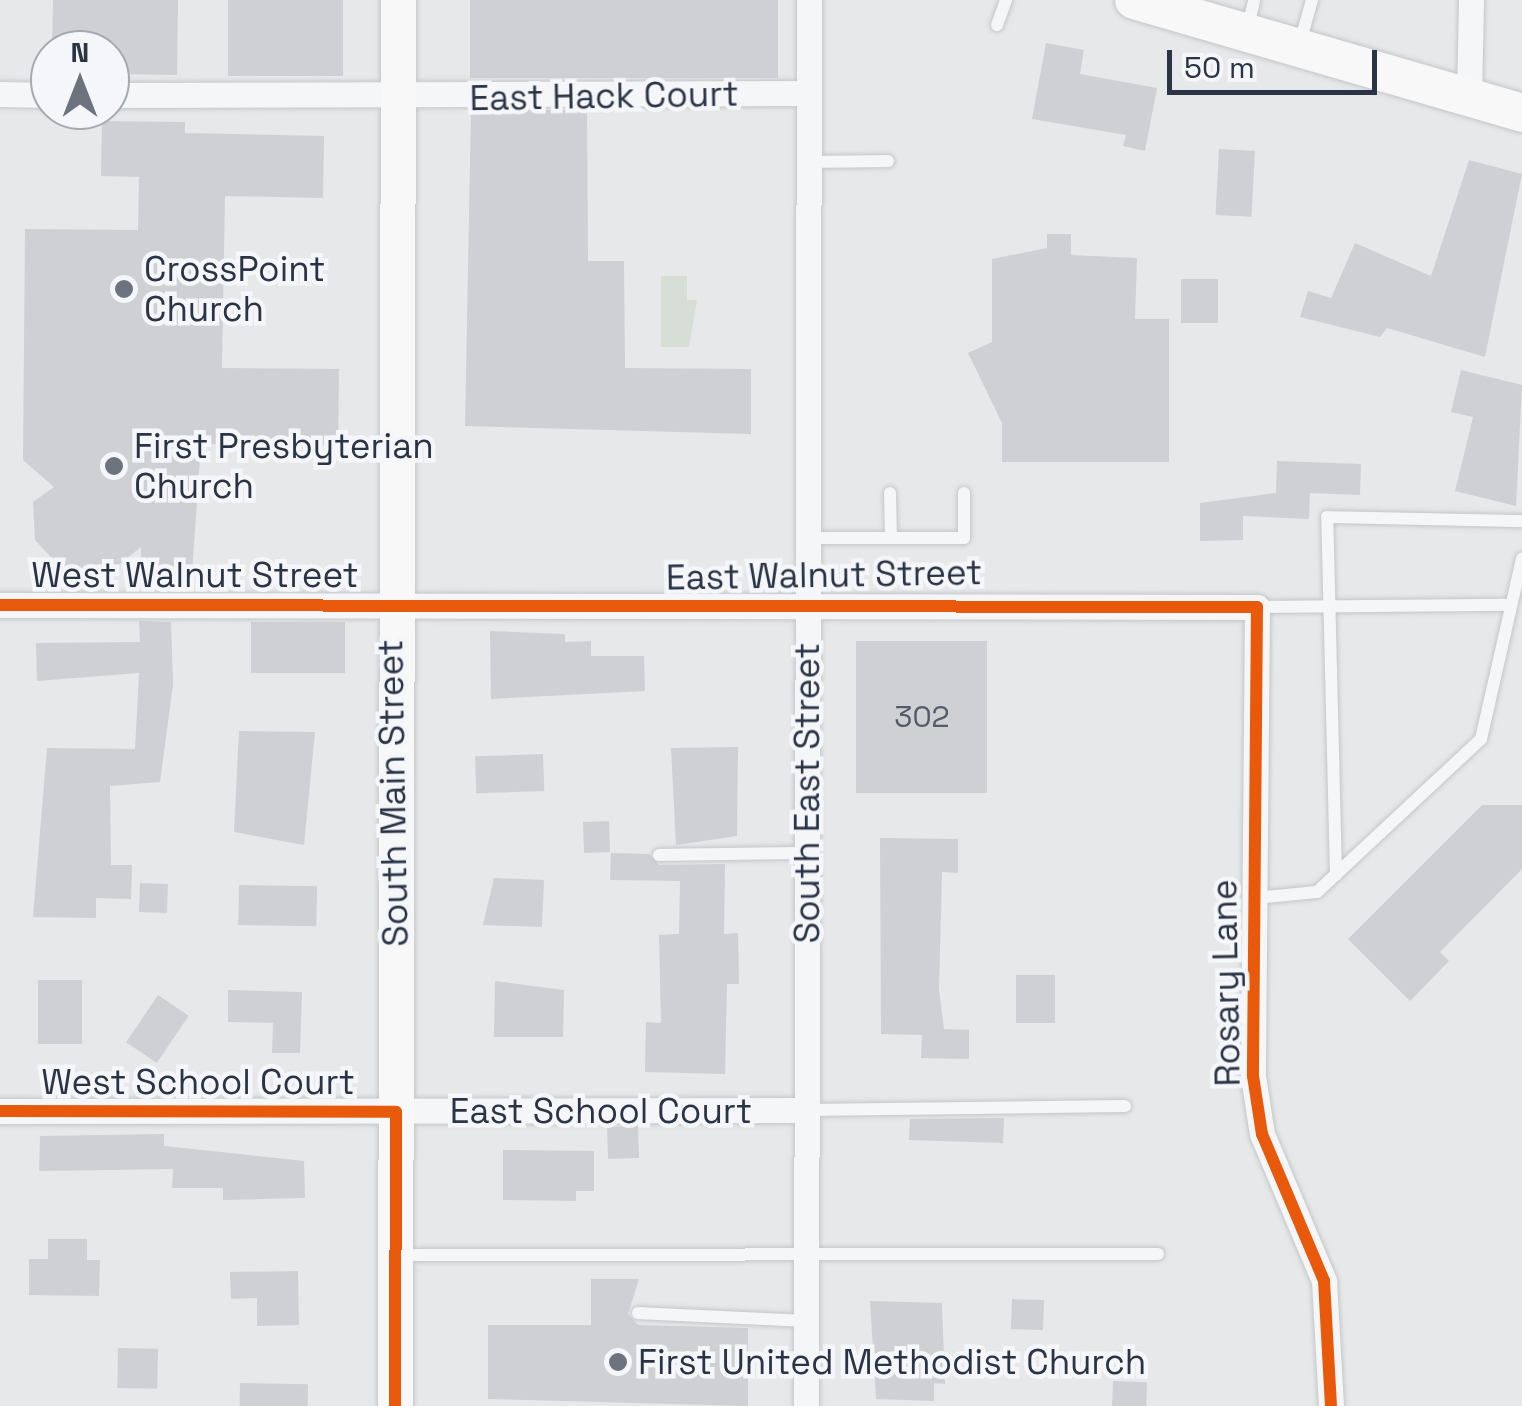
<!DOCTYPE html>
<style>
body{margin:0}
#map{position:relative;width:1522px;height:1406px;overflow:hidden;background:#e6e8ea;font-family:"Space Grotesk",sans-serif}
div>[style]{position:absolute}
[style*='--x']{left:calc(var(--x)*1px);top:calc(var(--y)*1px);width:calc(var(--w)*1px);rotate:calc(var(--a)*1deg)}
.green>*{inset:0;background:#d6ded6}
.building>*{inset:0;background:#ced0d3;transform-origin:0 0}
.roads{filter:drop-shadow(0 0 2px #c4c6c8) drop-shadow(0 0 2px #c4c6c8)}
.lane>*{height:12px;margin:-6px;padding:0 6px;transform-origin:6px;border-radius:6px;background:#f5f6f7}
.street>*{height:25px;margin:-12.5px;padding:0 12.5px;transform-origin:12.5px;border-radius:12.5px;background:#f5f6f7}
.secondary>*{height:35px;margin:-17.5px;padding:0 17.5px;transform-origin:17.5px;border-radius:17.5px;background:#f8f8f8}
.primary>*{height:38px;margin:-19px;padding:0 19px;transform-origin:19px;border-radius:19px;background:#f8f8f8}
.cycleway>*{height:12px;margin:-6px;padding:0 6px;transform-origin:6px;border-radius:6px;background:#e8590c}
.dots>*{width:28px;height:28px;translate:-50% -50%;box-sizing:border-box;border:5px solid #f4f6f9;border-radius:50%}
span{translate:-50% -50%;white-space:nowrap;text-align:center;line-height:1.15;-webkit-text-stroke:9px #f4f6f9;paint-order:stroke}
.number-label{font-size:30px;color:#545c69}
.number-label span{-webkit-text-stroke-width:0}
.street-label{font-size:35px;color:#2b3445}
.poi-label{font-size:35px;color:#2b3445}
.left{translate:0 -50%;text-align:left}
.north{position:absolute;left:30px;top:30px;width:100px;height:100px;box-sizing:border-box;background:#f4f6f9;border:2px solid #a4a8b1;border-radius:50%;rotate:0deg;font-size:28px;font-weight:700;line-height:40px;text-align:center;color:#2b3445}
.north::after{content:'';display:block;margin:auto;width:35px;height:45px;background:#6c737f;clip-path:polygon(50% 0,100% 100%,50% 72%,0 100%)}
.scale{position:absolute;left:1167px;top:50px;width:210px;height:45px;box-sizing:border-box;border:5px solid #2b3445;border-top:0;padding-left:12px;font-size:30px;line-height:35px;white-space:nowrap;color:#2b3445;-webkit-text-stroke:8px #f4f6f9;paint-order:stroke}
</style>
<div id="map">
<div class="green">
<div style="clip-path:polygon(661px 276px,687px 276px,687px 300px,697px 300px,689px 347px,661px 347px)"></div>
</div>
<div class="building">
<div style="clip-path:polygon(53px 0,178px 0,177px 75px,111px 74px,110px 50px,52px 50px)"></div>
<div style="left:228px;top:0;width:115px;height:76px"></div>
<div style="left:470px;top:0;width:308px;height:78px"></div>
<div style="clip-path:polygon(1046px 43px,1084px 50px,1080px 74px,1157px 88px,1145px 151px,1123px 146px,1126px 135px,1032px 119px)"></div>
<div style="clip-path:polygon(471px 110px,587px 110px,588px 261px,624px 261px,625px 368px,751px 369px,751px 434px,465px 426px)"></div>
<div style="clip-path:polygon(102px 121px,185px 122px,185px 133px,324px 136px,323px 198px,225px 196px,222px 368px,339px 369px,338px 445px,201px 444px,192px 572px,141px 571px,141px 547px,111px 571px,64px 571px,35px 540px,33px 502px,54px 487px,23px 460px,25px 229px,138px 230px,139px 177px,101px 176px)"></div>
<div style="left:1219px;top:149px;width:36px;height:66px;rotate:3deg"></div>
<div style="clip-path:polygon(1469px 160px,1522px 174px,1485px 357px,1387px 328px,1380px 337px,1300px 317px,1308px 291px,1331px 298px,1355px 243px,1431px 276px)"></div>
<div style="clip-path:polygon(1047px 234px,1071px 234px,1071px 255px,1137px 258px,1135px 319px,1169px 319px,1169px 462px,1002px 462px,1002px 423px,968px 353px,992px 342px,992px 259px,1047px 248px)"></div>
<div style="left:1181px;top:279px;width:37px;height:44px"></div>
<div style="clip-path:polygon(1461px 370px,1522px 385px,1516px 506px,1455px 491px,1473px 417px,1451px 412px)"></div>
<div style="clip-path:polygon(1277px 461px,1361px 464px,1360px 495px,1310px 493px,1309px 519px,1243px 516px,1243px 540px,1200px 541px,1200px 503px,1276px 493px)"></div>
<div style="clip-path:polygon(139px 621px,171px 622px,173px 685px,160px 782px,110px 786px,111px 865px,132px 865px,131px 899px,96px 898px,96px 918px,33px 917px,47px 748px,135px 749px,139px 673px,37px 681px,36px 643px,140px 642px)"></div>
<div style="left:251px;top:622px;width:94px;height:51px"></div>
<div style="clip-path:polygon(490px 631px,565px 634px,565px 642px,591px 641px,591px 656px,644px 656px,645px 691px,491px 699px)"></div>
<div style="left:856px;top:641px;width:131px;height:152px"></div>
<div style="clip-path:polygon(239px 731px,315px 732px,304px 845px,234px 832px)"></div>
<div style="clip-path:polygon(738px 747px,737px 836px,676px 845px,671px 748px)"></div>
<div style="left:543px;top:754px;width:37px;height:68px;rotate:88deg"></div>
<div style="clip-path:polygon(1482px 805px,1522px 805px,1522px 869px,1440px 952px,1449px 961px,1410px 1001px,1348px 939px)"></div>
<div style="left:609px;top:821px;width:31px;height:26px;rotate:88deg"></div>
<div style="clip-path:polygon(880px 838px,958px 839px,958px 873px,942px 872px,939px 990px,944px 1029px,969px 1030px,969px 1059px,921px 1058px,922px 1035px,881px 1034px)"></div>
<div style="clip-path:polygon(611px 853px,649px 854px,659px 865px,725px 864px,724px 934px,738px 933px,739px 984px,727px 984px,725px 1074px,645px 1072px,646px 1022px,661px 1023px,659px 935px,679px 934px,680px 881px,610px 880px)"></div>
<div style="clip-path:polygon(494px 878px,544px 880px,542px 927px,483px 925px)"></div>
<div style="left:140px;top:883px;width:28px;height:29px;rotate:2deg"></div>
<div style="left:239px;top:885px;width:78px;height:40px;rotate:1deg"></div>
<div style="left:1055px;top:975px;width:48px;height:39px;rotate:90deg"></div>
<div style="left:38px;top:980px;width:44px;height:64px"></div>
<div style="clip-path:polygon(495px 981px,564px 990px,563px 1037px,494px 1037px)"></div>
<div style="clip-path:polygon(228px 990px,302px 992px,300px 1053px,272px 1053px,273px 1023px,228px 1022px)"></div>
<div style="left:158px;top:995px;width:37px;height:57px;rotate:34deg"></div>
<div style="clip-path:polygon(1004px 1118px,1003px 1143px,909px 1140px,910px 1119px)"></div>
<div style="left:638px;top:1126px;width:32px;height:31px;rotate:88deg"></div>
<div style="clip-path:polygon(164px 1134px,164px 1146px,304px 1161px,305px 1198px,223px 1200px,223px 1188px,172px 1188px,173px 1169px,39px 1171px,40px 1136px)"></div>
<div style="clip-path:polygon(503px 1150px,594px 1151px,594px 1191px,576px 1191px,576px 1201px,503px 1200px)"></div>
<div style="clip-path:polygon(48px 1239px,87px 1239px,87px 1260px,100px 1260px,99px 1296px,29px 1295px,29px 1259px,48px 1259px)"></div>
<div style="clip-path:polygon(298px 1271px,299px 1325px,257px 1326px,257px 1298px,231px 1299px,230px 1272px)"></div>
<div style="clip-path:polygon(591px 1279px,639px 1279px,628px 1314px,638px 1325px,748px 1328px,748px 1406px,488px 1399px,488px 1325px,591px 1325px)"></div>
<div style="left:1012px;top:1299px;width:32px;height:30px;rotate:2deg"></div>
<div style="clip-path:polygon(870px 1301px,942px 1303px,945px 1384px,934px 1383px,934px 1401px,876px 1399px)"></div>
<div style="left:118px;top:1348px;width:40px;height:40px;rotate:1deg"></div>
<div style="left:1113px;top:1381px;width:34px;height:25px;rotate:2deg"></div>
<div style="left:240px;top:1383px;width:68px;height:23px;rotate:1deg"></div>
</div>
<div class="roads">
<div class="lane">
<div style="--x:997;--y:25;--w:27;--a:-70"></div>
<div style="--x:1248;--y:27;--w:28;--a:-77"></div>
<div style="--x:1299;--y:46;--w:48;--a:-74.2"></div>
<div style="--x:809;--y:162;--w:79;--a:-0.7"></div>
<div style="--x:808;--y:538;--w:83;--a:0"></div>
<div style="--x:891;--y:538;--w:45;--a:-91.3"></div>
<div style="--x:891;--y:538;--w:73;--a:0"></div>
<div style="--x:964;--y:538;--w:45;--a:-90"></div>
<div style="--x:1257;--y:607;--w:254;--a:-0.5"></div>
<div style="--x:659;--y:855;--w:148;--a:-0.8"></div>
<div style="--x:1336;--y:875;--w:358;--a:-91.4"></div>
<div style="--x:1327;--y:517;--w:195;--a:1.2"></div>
<div style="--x:1255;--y:898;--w:62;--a:-5.5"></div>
<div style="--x:1317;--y:892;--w:224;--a:-43"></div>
<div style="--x:1481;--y:739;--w:185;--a:-77.2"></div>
<div style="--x:807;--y:1110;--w:318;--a:-0.7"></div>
<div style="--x:396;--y:1255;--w:762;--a:-0.08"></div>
<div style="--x:638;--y:1313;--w:168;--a:2.7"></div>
</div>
<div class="street">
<div style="--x:0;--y:94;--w:50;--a:1.1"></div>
<div style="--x:110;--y:95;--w:699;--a:-0.16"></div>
<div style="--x:1469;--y:97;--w:97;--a:-88.8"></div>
<div style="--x:0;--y:605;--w:1257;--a:0.09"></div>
<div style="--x:1257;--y:607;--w:469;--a:90.5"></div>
<div style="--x:1253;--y:1076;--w:59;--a:81.2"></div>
<div style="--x:1262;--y:1134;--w:160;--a:67.1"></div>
<div style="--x:1324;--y:1281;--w:125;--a:86.8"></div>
<div style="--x:0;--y:1111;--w:807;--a:-0.07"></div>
<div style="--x:806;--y:1406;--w:1406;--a:-89.88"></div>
</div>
<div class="secondary">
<div style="--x:395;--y:1406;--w:1406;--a:-89.88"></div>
</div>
<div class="primary">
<div style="--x:1134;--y:0;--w:404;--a:16.2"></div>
</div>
</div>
<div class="cycleway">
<div style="--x:0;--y:605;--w:1257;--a:0.09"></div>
<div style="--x:1257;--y:607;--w:469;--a:90.5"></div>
<div style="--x:1253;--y:1076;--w:59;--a:81.2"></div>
<div style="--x:1262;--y:1134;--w:160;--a:67.1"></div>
<div style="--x:1324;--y:1281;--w:125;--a:86.8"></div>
<div style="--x:0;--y:1111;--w:396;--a:0.1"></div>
<div style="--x:396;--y:1112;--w:294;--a:90.2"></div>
</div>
<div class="dots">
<div style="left:124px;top:289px;background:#6c737f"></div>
<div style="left:114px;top:466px;background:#6c737f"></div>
<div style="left:618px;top:1362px;background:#6c737f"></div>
</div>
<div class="number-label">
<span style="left:922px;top:717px">302</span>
</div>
<div class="street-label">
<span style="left:604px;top:96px;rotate:-1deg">East Hack Court</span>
<span style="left:195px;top:575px">West Walnut Street</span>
<span style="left:824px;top:575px;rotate:-1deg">East Walnut Street</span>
<span style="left:393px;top:793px;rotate:-91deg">South Main Street</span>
<span style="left:807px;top:793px;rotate:-90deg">South East Street</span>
<span style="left:1226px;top:983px;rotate:-91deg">Rosary Lane</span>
<span style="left:198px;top:1082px">West School Court</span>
<span style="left:601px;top:1111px">East School Court</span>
</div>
<div class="poi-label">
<span class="left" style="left:144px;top:289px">CrossPoint<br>Church</span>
<span class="left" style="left:134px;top:466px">First Presbyterian<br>Church</span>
<span class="left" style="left:638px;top:1362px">First United Methodist Church</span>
</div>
<div class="north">N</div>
<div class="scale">50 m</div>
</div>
